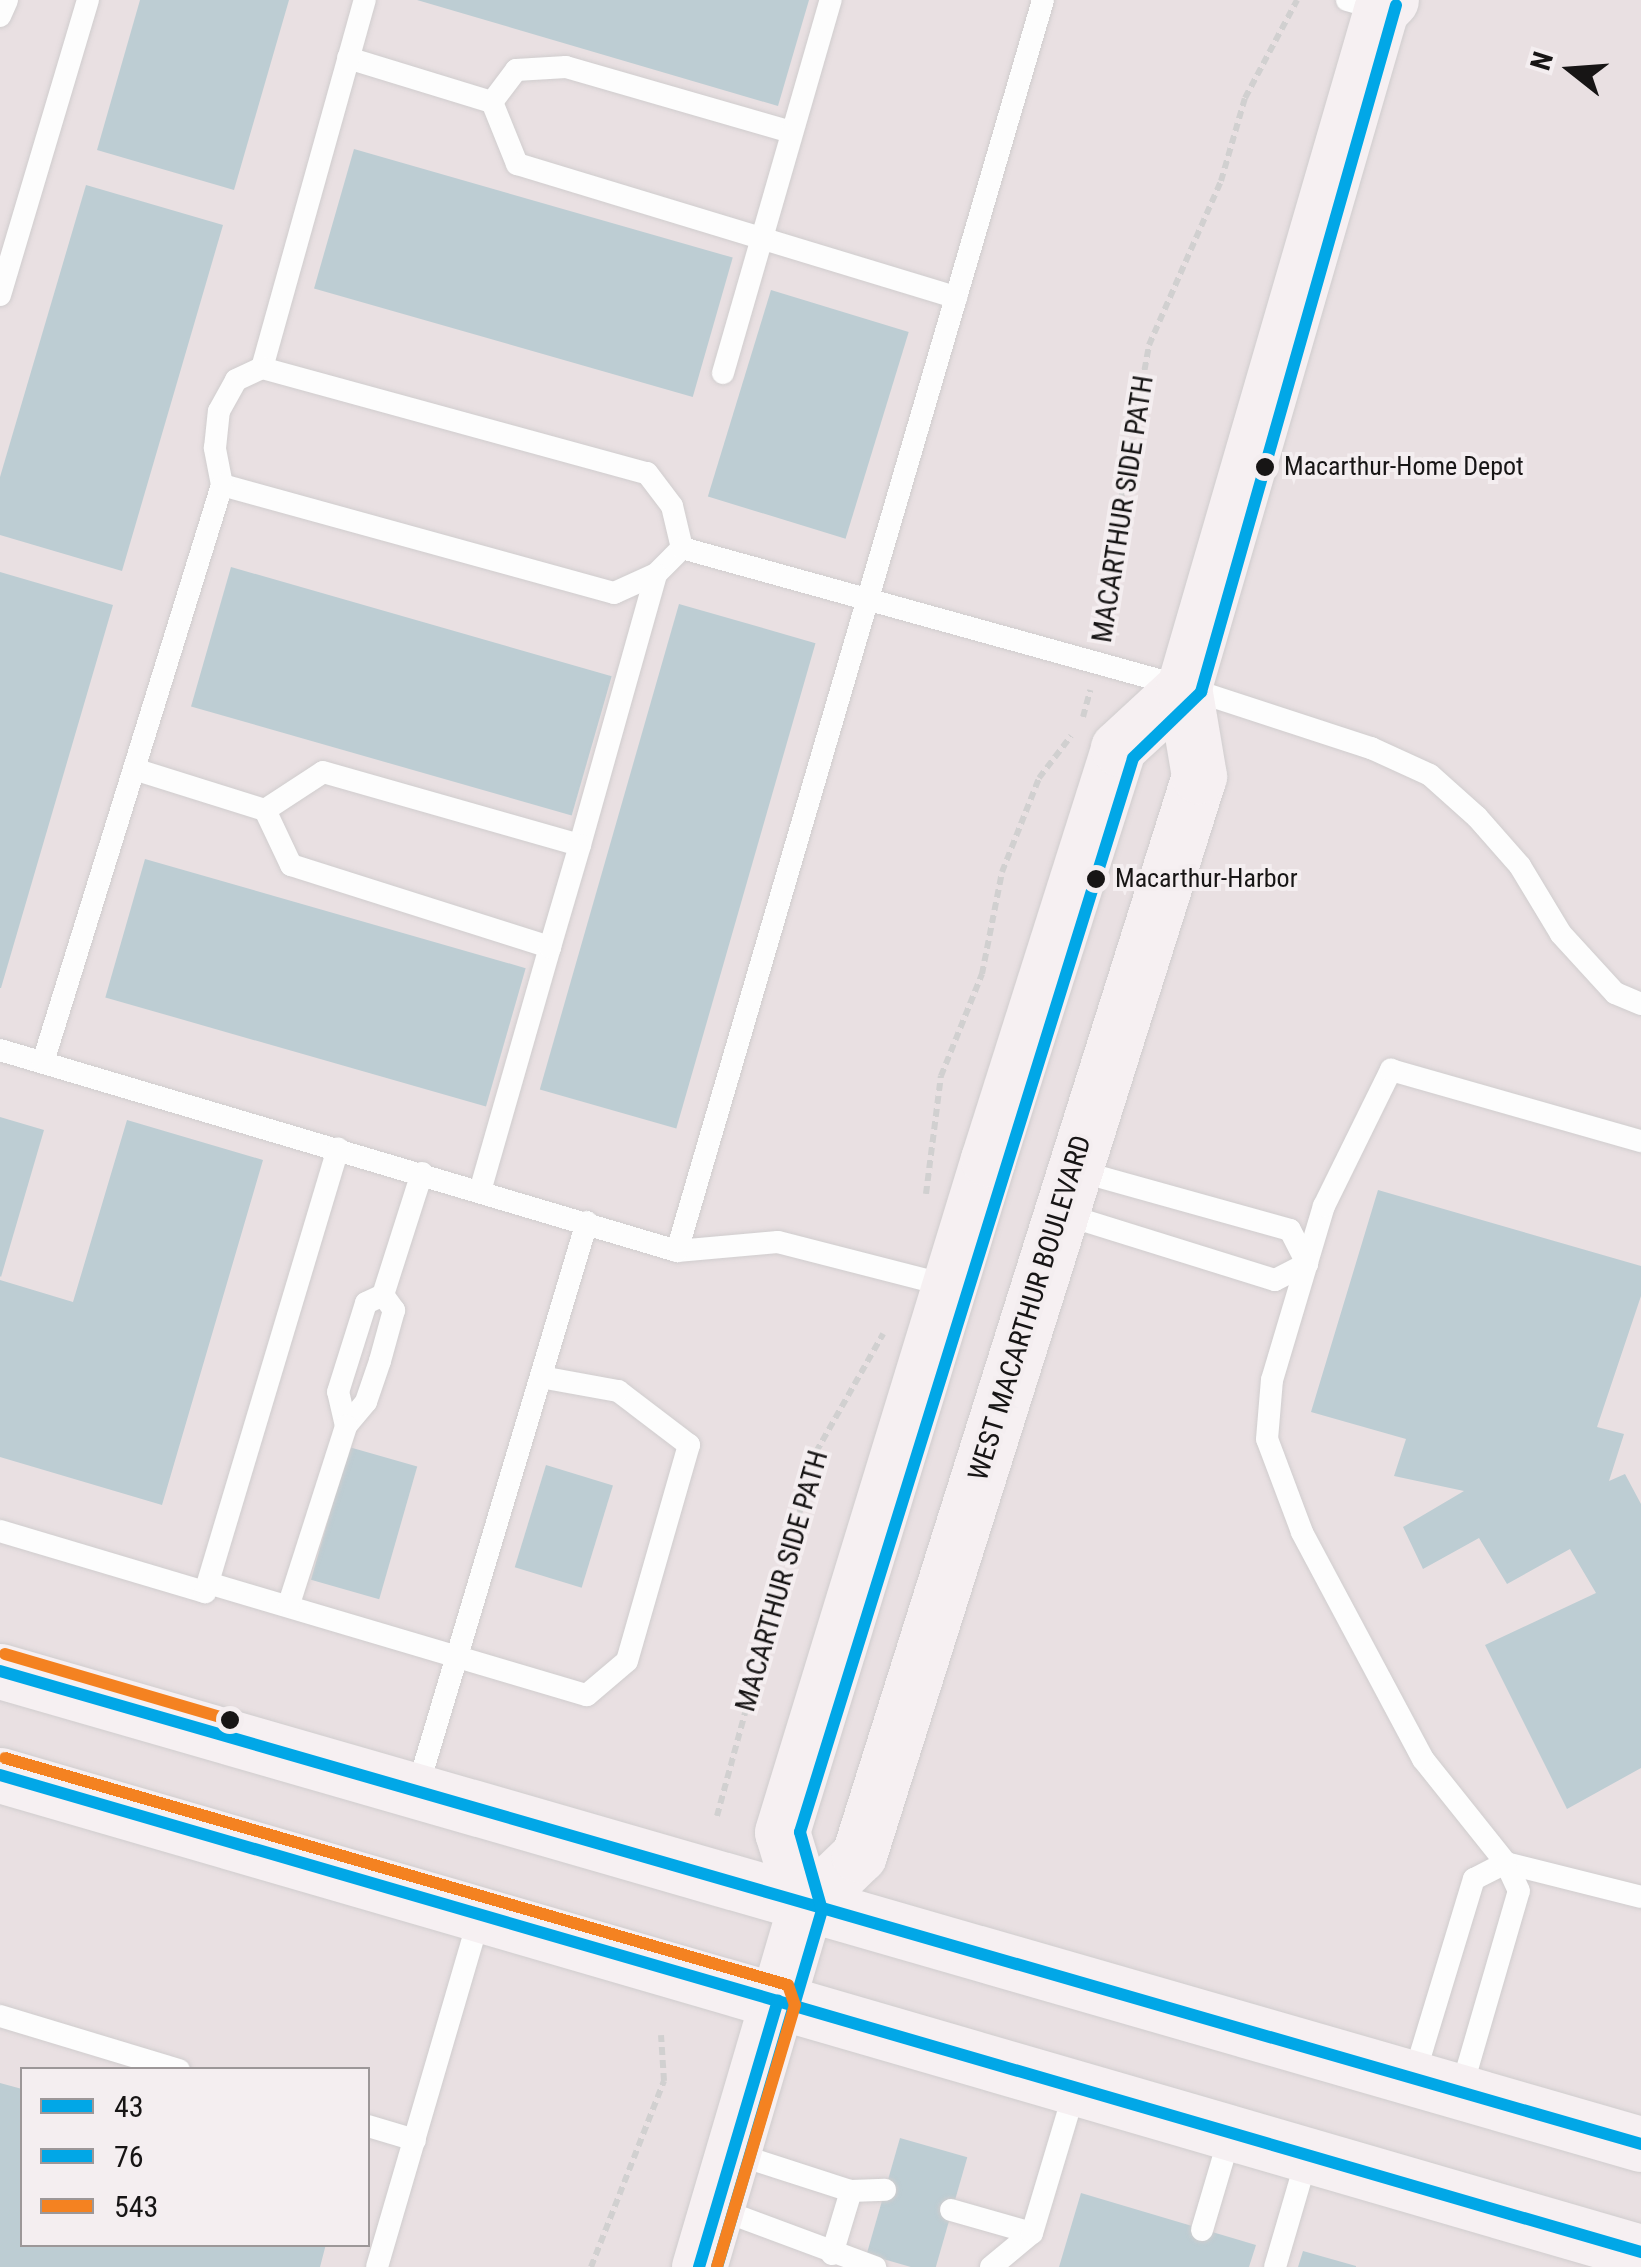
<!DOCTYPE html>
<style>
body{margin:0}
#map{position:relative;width:1641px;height:2267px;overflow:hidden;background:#f3eff1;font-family:"Roboto Condensed",sans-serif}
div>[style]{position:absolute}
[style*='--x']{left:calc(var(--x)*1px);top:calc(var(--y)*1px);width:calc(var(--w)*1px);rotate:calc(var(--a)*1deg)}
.built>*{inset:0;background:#e9e0e2}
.building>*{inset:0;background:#bdcdd3;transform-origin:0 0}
.path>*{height:6px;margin-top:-3px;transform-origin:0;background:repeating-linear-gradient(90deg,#d1d0d0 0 8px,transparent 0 13px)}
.roads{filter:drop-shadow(0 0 2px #d0cdce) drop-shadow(0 0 2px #d0cdce)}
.service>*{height:22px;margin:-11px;padding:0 11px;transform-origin:11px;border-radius:11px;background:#fdfdfd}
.primary>*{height:55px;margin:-27.5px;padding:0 27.5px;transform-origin:27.5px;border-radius:27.5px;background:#f6f0f2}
.bus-1>*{height:12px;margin:-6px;padding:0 6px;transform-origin:6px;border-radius:6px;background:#01a7e7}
.bus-2>*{height:12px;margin:-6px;padding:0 6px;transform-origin:6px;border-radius:6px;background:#01a7e7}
.bus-3>*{height:12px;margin:-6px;padding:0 6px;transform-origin:6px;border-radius:6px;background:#f48221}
.dots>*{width:28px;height:28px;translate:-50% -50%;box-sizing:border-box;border:5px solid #f4eef0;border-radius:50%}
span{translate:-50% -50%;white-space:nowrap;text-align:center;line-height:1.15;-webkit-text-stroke:8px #f4eef0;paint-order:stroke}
.bus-label{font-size:26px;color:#171515}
.left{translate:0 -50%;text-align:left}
.street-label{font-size:28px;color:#171515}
.legend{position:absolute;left:20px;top:2067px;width:350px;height:180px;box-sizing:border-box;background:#f4eef0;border:2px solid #9c9798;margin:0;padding:12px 18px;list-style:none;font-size:30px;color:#171515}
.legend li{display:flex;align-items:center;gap:20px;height:50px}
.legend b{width:50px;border:2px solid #9c9798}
.north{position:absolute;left:1521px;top:20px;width:100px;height:100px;-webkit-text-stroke:8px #f4eef0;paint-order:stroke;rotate:287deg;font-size:28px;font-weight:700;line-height:40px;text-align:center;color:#171515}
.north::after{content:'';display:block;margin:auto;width:35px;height:45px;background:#171515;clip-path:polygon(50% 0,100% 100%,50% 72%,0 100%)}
</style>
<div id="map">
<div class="built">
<div style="clip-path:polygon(evenodd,0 0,1641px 0,1641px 2267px,0 2267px,0 0,22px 2070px,368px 2070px,368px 2244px,22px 2244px,22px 2070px)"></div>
</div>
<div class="building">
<div style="clip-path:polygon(140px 0,289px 0,234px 190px,97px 150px)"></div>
<div style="clip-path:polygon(417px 0,809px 0,778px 106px)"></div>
<div style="left:354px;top:149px;width:394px;height:145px;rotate:16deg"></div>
<div style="clip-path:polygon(86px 185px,223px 225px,122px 571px,0 535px,0 477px)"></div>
<div style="left:771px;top:290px;width:144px;height:216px;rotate:17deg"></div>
<div style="left:231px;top:567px;width:396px;height:145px;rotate:16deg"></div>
<div style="clip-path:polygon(0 572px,113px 605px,1px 988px,0 988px)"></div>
<div style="left:679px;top:604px;width:142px;height:505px;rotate:16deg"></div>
<div style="left:145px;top:859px;width:396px;height:144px;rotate:16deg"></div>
<div style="clip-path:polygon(0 1117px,44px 1130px,1px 1277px,0 1276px)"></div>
<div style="clip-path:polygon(127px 1120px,263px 1160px,162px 1505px,0 1457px,0 1280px,73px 1302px)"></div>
<div style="clip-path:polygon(1378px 1190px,1641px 1266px,1641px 1296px,1597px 1427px,1624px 1434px,1609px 1481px,1625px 1474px,1641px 1504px,1641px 1768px,1567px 1809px,1485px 1645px,1596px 1593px,1570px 1549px,1507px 1584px,1479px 1538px,1423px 1569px,1403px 1527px,1464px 1491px,1394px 1476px,1406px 1439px,1311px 1412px)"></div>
<div style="left:349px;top:1447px;width:71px;height:138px;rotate:16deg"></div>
<div style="left:546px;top:1465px;width:70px;height:107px;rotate:17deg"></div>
<div style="clip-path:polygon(0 2083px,22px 2089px,22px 2244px,326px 2244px,320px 2267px,0 2267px)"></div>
<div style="left:900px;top:2138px;width:70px;height:121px;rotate:16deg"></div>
<div style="clip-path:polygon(1081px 2193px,1256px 2245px,1249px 2267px,1059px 2267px)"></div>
<div style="clip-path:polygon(1303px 2251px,1356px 2266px,1356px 2267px,1298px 2267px)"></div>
</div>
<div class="path">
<div style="--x:1106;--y:635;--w:86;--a:-86"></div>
<div style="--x:1112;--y:549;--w:207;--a:-79.7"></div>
<div style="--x:1149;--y:345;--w:179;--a:-66.3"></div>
<div style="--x:1221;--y:181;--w:86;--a:-73.9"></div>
<div style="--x:1245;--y:98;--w:111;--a:-62"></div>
<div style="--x:1083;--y:717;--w:28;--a:-75"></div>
<div style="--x:926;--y:1194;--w:119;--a:-82.8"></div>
<div style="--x:941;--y:1076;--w:110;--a:-68.1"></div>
<div style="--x:982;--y:974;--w:104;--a:-78.9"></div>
<div style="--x:1002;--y:872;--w:101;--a:-68.5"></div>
<div style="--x:1039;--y:778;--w:53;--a:-52.7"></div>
<div style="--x:717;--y:1816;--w:377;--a:-74.8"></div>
<div style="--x:816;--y:1452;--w:136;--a:-60.4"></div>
<div style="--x:591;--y:2267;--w:200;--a:-68.6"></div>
<div style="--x:664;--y:2081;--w:46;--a:-93.7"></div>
</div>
<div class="roads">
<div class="service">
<div style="--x:1347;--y:0;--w:35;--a:16"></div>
<div style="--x:0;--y:16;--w:17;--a:-66"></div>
<div style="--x:348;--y:58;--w:151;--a:17"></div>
<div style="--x:492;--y:102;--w:67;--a:68"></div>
<div style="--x:517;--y:164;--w:459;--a:16.9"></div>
<div style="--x:492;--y:102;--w:40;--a:-53"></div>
<div style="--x:516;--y:70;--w:50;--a:-3.4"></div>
<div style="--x:566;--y:67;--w:234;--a:16.1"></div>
<div style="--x:0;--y:295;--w:308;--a:-73.4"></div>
<div style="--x:262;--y:368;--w:382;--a:-74.4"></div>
<div style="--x:723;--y:373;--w:388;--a:-73.9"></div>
<div style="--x:682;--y:548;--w:37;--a:135"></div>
<div style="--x:656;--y:574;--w:46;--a:155.7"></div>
<div style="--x:614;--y:593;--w:407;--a:-164.6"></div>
<div style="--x:222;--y:485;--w:38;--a:-101"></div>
<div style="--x:215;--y:448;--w:37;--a:-84"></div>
<div style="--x:219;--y:411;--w:35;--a:-61"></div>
<div style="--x:236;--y:380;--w:29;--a:-25"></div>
<div style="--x:262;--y:368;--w:399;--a:15.3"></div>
<div style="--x:647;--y:473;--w:41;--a:52.9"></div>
<div style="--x:672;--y:506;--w:43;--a:76.6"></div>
<div style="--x:682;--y:548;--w:521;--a:15.48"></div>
<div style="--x:1184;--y:687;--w:197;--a:18.1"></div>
<div style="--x:1371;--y:748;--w:65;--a:24.6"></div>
<div style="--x:1430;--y:775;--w:63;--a:41.8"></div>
<div style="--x:1477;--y:817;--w:65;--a:48.7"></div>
<div style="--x:1520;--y:866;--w:79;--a:58.9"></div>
<div style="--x:1561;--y:934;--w:80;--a:47.5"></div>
<div style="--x:1615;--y:993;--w:28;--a:23"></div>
<div style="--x:134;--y:769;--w:137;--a:17.4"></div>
<div style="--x:265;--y:810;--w:61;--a:64.7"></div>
<div style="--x:291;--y:865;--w:272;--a:17.6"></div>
<div style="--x:550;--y:947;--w:254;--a:106"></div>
<div style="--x:265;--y:810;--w:69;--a:-33.2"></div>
<div style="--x:323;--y:772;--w:267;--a:15.9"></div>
<div style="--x:580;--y:845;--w:281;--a:-74.3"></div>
<div style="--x:550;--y:947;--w:106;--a:-73.6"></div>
<div style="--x:0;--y:1050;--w:706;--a:16.54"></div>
<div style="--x:677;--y:1251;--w:101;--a:-5.1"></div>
<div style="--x:778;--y:1242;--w:177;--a:14.4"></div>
<div style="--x:43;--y:1062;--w:604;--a:-72.76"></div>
<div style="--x:1075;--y:1170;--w:223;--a:15.6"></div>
<div style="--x:1290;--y:1230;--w:38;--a:63"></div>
<div style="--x:1060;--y:1213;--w:225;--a:17.3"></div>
<div style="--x:1275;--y:1280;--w:36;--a:-27"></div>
<div style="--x:677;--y:1251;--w:1303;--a:-73.69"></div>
<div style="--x:383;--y:1295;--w:19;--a:54"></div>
<div style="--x:394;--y:1310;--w:53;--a:105.4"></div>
<div style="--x:380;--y:1361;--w:43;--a:108.9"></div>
<div style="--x:366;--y:1402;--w:31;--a:130"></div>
<div style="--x:346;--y:1426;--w:35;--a:-103"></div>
<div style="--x:338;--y:1392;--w:93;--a:-72.5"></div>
<div style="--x:366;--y:1303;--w:19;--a:-25"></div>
<div style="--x:383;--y:1295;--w:128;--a:-72.3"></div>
<div style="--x:0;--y:1531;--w:214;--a:16.6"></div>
<div style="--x:205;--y:1592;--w:463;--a:-73.3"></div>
<div style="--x:208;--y:1583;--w:395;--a:16.5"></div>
<div style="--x:587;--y:1695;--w:52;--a:-40.4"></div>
<div style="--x:627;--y:1661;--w:225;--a:-74"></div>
<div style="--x:689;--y:1445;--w:89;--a:-142.7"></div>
<div style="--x:618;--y:1391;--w:78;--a:-169.7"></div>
<div style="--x:289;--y:1604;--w:187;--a:-72.2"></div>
<div style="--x:416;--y:1793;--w:596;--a:-73.33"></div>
<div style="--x:0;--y:2016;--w:187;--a:16.8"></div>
<div style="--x:1414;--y:2076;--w:206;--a:-73.1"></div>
<div style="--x:1474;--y:1879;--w:36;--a:-27"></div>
<div style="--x:1506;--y:1863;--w:139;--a:14.1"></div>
<div style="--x:1461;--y:2090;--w:207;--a:-73.8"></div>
<div style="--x:1519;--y:1891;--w:31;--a:-115"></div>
<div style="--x:1506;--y:1863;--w:133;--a:-128.6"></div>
<div style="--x:1423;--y:1759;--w:257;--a:-118.1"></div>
<div style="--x:1302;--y:1532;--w:99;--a:-110.6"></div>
<div style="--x:1267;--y:1439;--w:59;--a:-85.2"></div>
<div style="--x:1272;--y:1380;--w:182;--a:-73.4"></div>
<div style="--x:1324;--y:1206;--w:152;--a:-63.8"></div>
<div style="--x:1391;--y:1070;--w:260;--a:15.9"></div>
<div style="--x:368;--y:2126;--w:49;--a:16.6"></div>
<div style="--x:733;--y:2153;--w:124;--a:17.9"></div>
<div style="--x:851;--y:2191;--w:34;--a:-2"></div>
<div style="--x:716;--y:2208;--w:170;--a:20.4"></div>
<div style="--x:951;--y:2210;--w:84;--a:15.9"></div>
<div style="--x:1202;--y:2230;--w:102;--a:-73.5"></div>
<div style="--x:832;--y:2254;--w:66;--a:-73.2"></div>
<div style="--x:377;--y:2267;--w:367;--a:-73.7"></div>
<div style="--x:991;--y:2267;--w:53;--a:-39.7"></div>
<div style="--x:1032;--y:2233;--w:153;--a:-73.3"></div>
<div style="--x:1275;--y:2267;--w:118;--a:-73.7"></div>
</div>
<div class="primary">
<div style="--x:0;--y:1671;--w:1708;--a:16.08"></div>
<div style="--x:0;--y:1775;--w:1709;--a:16.21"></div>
<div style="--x:805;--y:1907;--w:78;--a:-107"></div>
<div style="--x:782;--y:1832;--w:704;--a:-72.98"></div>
<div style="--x:988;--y:1159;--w:431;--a:-72.4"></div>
<div style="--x:1118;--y:748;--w:90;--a:-42.7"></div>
<div style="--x:699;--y:2267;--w:375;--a:-73.6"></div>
<div style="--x:805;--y:1907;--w:75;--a:-43.9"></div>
<div style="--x:859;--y:1855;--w:1131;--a:-72.51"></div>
<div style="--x:1199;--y:776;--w:90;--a:-99.6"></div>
<div style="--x:1184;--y:687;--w:705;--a:-73.78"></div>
<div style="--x:1381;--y:10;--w:14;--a:-45"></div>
</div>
</div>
<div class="bus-1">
<div style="--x:0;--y:1671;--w:1708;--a:16.08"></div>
<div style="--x:0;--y:1775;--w:1709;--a:16.21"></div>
<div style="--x:699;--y:2267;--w:278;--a:-73.5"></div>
</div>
<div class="bus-2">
<div style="--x:717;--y:2267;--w:372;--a:-73.6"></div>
<div style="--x:822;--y:1910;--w:81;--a:-105.8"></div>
<div style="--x:800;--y:1832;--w:1124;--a:-72.77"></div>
<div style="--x:1133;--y:758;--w:95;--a:-44.1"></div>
<div style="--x:1201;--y:692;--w:714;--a:-74.15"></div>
</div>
<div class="bus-3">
<div style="--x:5;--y:1654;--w:234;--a:16.3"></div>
<div style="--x:5;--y:1758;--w:815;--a:16.17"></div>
<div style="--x:788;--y:1985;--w:21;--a:71"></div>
<div style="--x:795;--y:2005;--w:273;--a:106.6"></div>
</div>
<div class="dots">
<div style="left:1265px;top:467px;background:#171515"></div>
<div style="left:1096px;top:879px;background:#171515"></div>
<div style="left:230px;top:1720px;background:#171515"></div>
</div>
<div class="bus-label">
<span class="left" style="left:1284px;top:467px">Macarthur-Home Depot</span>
<span class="left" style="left:1115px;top:879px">Macarthur-Harbor</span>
</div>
<div class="street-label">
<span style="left:1123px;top:509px;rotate:-81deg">MACARTHUR SIDE PATH</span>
<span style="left:1030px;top:1308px;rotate:-73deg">WEST MACARTHUR BOULEVARD</span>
<span style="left:782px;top:1581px;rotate:-74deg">MACARTHUR SIDE PATH</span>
</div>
<ul class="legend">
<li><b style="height:12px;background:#01a7e7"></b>43</li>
<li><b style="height:12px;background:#01a7e7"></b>76</li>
<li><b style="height:12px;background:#f48221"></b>543</li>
</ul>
<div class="north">N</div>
</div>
